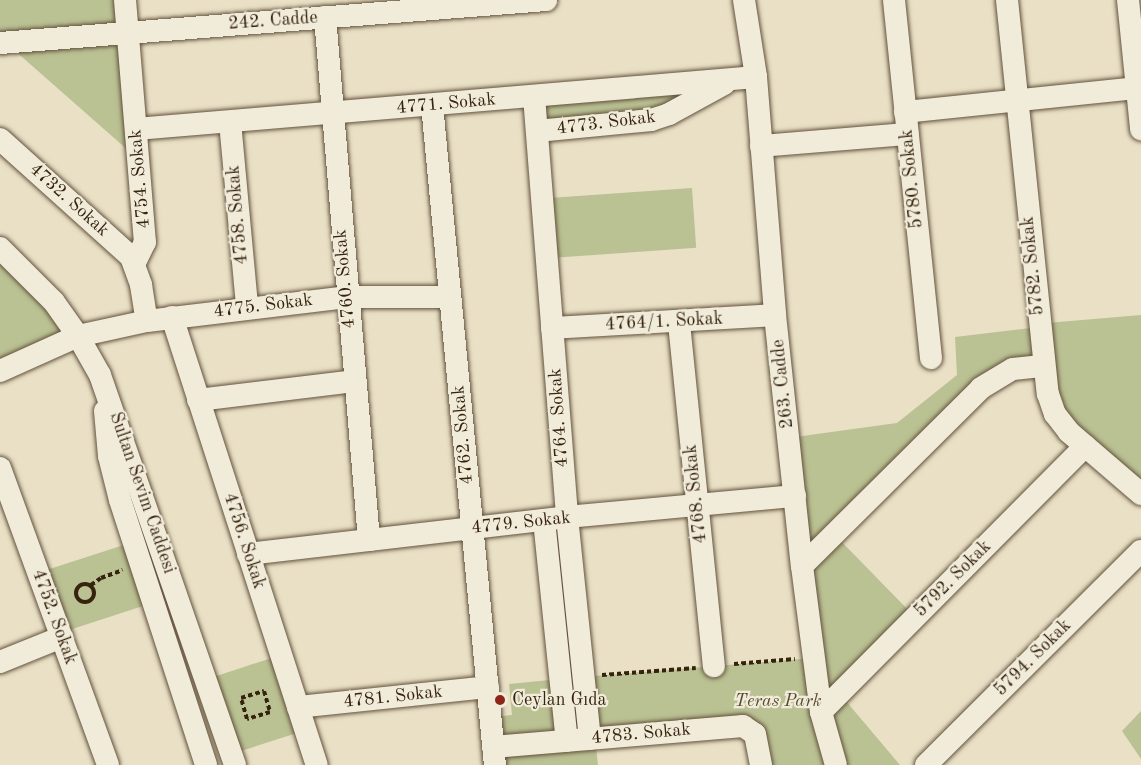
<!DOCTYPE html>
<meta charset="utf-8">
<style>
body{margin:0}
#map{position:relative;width:1141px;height:765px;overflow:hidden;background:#e9e0c6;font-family:"Old Standard TT",serif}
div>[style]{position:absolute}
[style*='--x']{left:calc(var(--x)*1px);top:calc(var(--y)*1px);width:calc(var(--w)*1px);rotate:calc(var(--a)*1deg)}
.green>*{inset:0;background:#bac193;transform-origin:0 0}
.path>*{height:4px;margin-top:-2px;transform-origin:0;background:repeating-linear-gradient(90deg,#36230e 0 4.5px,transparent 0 7.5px)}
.path>.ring{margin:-2px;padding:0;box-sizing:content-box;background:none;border:4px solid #36230e;border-radius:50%}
.roads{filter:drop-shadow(0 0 2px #63523c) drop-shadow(0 0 2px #63523c)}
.minor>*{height:22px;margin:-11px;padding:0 11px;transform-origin:11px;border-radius:11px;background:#f1ebda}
.dots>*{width:16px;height:16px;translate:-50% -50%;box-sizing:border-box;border:3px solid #f1ebda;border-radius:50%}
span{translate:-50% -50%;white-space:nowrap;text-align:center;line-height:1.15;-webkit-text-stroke:4.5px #f1ebda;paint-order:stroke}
.street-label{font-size:18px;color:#36230e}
.poi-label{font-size:18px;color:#36230e}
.left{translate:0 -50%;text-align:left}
.park-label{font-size:18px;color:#574a2f;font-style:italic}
</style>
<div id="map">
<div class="green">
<div style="clip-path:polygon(0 0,125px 0,138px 159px,5px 42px,0 43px)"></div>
<div style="clip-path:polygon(709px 84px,668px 110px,541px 126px,539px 101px)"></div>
<div style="left:692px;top:188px;width:60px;height:150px;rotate:86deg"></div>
<div style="clip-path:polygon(0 248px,78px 336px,0 366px)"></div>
<div style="clip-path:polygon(1141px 315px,1141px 484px,1075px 428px,1055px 391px,1047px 323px)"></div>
<div style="clip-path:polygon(1039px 327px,1044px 366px,1013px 369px,835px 535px,915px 617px,840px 694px,900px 765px,761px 765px,755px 734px,595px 739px,598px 765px,495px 765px,490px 717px,512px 715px,509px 684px,560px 679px,567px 740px,589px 739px,583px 677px,814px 658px,788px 438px,897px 423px,957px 375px,955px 337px)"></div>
<div style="left:133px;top:542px;width:64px;height:99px;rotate:72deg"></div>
<div style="left:281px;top:655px;width:79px;height:79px;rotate:72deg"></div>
<div style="clip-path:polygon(1141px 711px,1141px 759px,1122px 731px)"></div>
</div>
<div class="path">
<div class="ring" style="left:76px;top:584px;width:14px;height:14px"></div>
<div style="--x:91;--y:585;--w:12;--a:-35"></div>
<div style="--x:101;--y:578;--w:23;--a:-20"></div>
<div style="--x:734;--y:664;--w:61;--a:-4.7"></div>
<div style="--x:602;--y:675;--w:94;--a:-4.3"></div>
<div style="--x:264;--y:691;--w:22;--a:74"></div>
<div style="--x:270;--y:712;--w:24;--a:163"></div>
<div style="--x:247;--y:719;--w:22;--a:-106"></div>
<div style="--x:241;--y:698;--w:24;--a:-17"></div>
</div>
<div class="roads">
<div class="minor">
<div style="--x:125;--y:0;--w:243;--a:85.3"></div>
<div style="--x:145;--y:242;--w:25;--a:116"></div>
<div style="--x:744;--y:0;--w:78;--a:81.1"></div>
<div style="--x:756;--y:77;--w:239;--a:85.4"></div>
<div style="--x:775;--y:315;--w:252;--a:83.9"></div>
<div style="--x:802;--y:566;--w:147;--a:82.6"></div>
<div style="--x:821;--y:712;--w:55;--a:74.2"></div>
<div style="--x:894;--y:0;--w:360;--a:84.1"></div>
<div style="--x:1007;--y:0;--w:396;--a:84.1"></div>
<div style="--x:1048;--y:394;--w:21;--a:71"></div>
<div style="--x:1055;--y:414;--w:23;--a:52"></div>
<div style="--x:1069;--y:432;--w:95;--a:40.7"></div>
<div style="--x:1128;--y:0;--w:130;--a:84.2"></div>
<div style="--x:325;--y:17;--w:525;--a:85.19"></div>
<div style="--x:0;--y:43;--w:548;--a:-4.5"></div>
<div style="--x:534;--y:96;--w:422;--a:85.5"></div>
<div style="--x:567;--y:517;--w:223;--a:84.1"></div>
<div style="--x:432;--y:105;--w:663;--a:84.55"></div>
<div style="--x:905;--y:112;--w:233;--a:-5.9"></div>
<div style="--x:230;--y:122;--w:186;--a:84.7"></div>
<div style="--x:136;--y:129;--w:622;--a:-4.79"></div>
<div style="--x:537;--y:131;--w:115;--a:-5.5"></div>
<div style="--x:651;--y:120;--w:19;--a:-18"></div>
<div style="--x:669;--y:114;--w:63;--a:-28.6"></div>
<div style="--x:0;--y:139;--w:176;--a:42"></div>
<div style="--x:131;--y:257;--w:30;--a:70"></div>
<div style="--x:141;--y:285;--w:36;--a:81"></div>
<div style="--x:761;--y:146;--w:147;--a:-4.7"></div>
<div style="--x:0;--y:248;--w:76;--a:45"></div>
<div style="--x:54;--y:302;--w:42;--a:54.8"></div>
<div style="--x:78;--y:336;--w:45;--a:60.6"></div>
<div style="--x:100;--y:375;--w:413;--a:70.9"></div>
<div style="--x:172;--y:317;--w:471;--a:72.1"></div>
<div style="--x:679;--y:323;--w:345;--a:84.2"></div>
<div style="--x:552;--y:328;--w:223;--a:-3.3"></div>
<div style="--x:0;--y:371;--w:85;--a:-24.2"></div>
<div style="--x:78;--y:336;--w:71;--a:-12.3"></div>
<div style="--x:147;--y:321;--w:201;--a:-6.8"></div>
<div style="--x:347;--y:297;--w:103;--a:0"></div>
<div style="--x:198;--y:400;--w:157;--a:-6.9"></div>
<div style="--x:105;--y:411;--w:45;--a:84.9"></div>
<div style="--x:109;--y:456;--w:45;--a:76"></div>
<div style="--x:120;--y:500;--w:279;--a:72"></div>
<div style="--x:0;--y:468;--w:316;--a:70"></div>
<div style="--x:544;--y:520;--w:222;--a:84.1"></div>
<div style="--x:248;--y:554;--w:321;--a:-6.6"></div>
<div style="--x:567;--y:517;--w:229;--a:-5.3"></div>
<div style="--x:802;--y:566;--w:252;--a:-44.8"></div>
<div style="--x:981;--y:388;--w:37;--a:-31"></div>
<div style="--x:1013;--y:369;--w:31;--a:-6"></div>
<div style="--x:0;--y:662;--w:67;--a:-22"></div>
<div style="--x:298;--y:707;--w:191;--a:-6"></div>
<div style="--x:821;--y:712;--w:375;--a:-45.2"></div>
<div style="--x:493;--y:747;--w:251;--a:-4.8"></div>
<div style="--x:743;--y:726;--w:14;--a:34"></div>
<div style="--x:755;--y:734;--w:32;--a:79"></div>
<div style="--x:926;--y:765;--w:303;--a:-44.9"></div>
</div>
</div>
<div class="dots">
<div style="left:500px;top:700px;background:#8f2418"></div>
</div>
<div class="street-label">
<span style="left:273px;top:21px;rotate:-4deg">242. Cadde</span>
<span style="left:446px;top:104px;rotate:-5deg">4771. Sokak</span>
<span style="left:606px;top:123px;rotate:-7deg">4773. Sokak</span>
<span style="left:140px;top:179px;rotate:-95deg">4754. Sokak</span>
<span style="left:912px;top:179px;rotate:-96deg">5780. Sokak</span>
<span style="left:69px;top:200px;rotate:42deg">4732. Sokak</span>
<span style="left:238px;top:215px;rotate:-95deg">4758. Sokak</span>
<span style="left:1033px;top:266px;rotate:-96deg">5782. Sokak</span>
<span style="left:345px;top:279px;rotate:-95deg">4760. Sokak</span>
<span style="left:263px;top:306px;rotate:-7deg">4775. Sokak</span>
<span style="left:664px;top:322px;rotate:-3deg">4764/1. Sokak</span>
<span style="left:783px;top:384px;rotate:-96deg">263. Cadde</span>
<span style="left:559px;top:418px;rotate:-94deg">4764. Sokak</span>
<span style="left:463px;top:435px;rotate:-95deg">4762. Sokak</span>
<span style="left:142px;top:493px;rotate:71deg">Sultan Sevim Caddesi</span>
<span style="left:696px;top:494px;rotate:-96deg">4768. Sokak</span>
<span style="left:521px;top:523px;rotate:-6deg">4779. Sokak</span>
<span style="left:244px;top:541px;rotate:72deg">4756. Sokak</span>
<span style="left:953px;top:579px;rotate:-45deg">5792. Sokak</span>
<span style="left:54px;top:617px;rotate:70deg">4752. Sokak</span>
<span style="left:1033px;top:658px;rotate:-45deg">5794. Sokak</span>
<span style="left:393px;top:697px;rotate:-6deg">4781. Sokak</span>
<span style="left:641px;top:734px;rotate:-5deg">4783. Sokak</span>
</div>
<div class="poi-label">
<span class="left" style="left:512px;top:700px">Ceylan Gıda</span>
</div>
<div class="park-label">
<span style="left:778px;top:701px">Teras Park</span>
</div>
</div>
